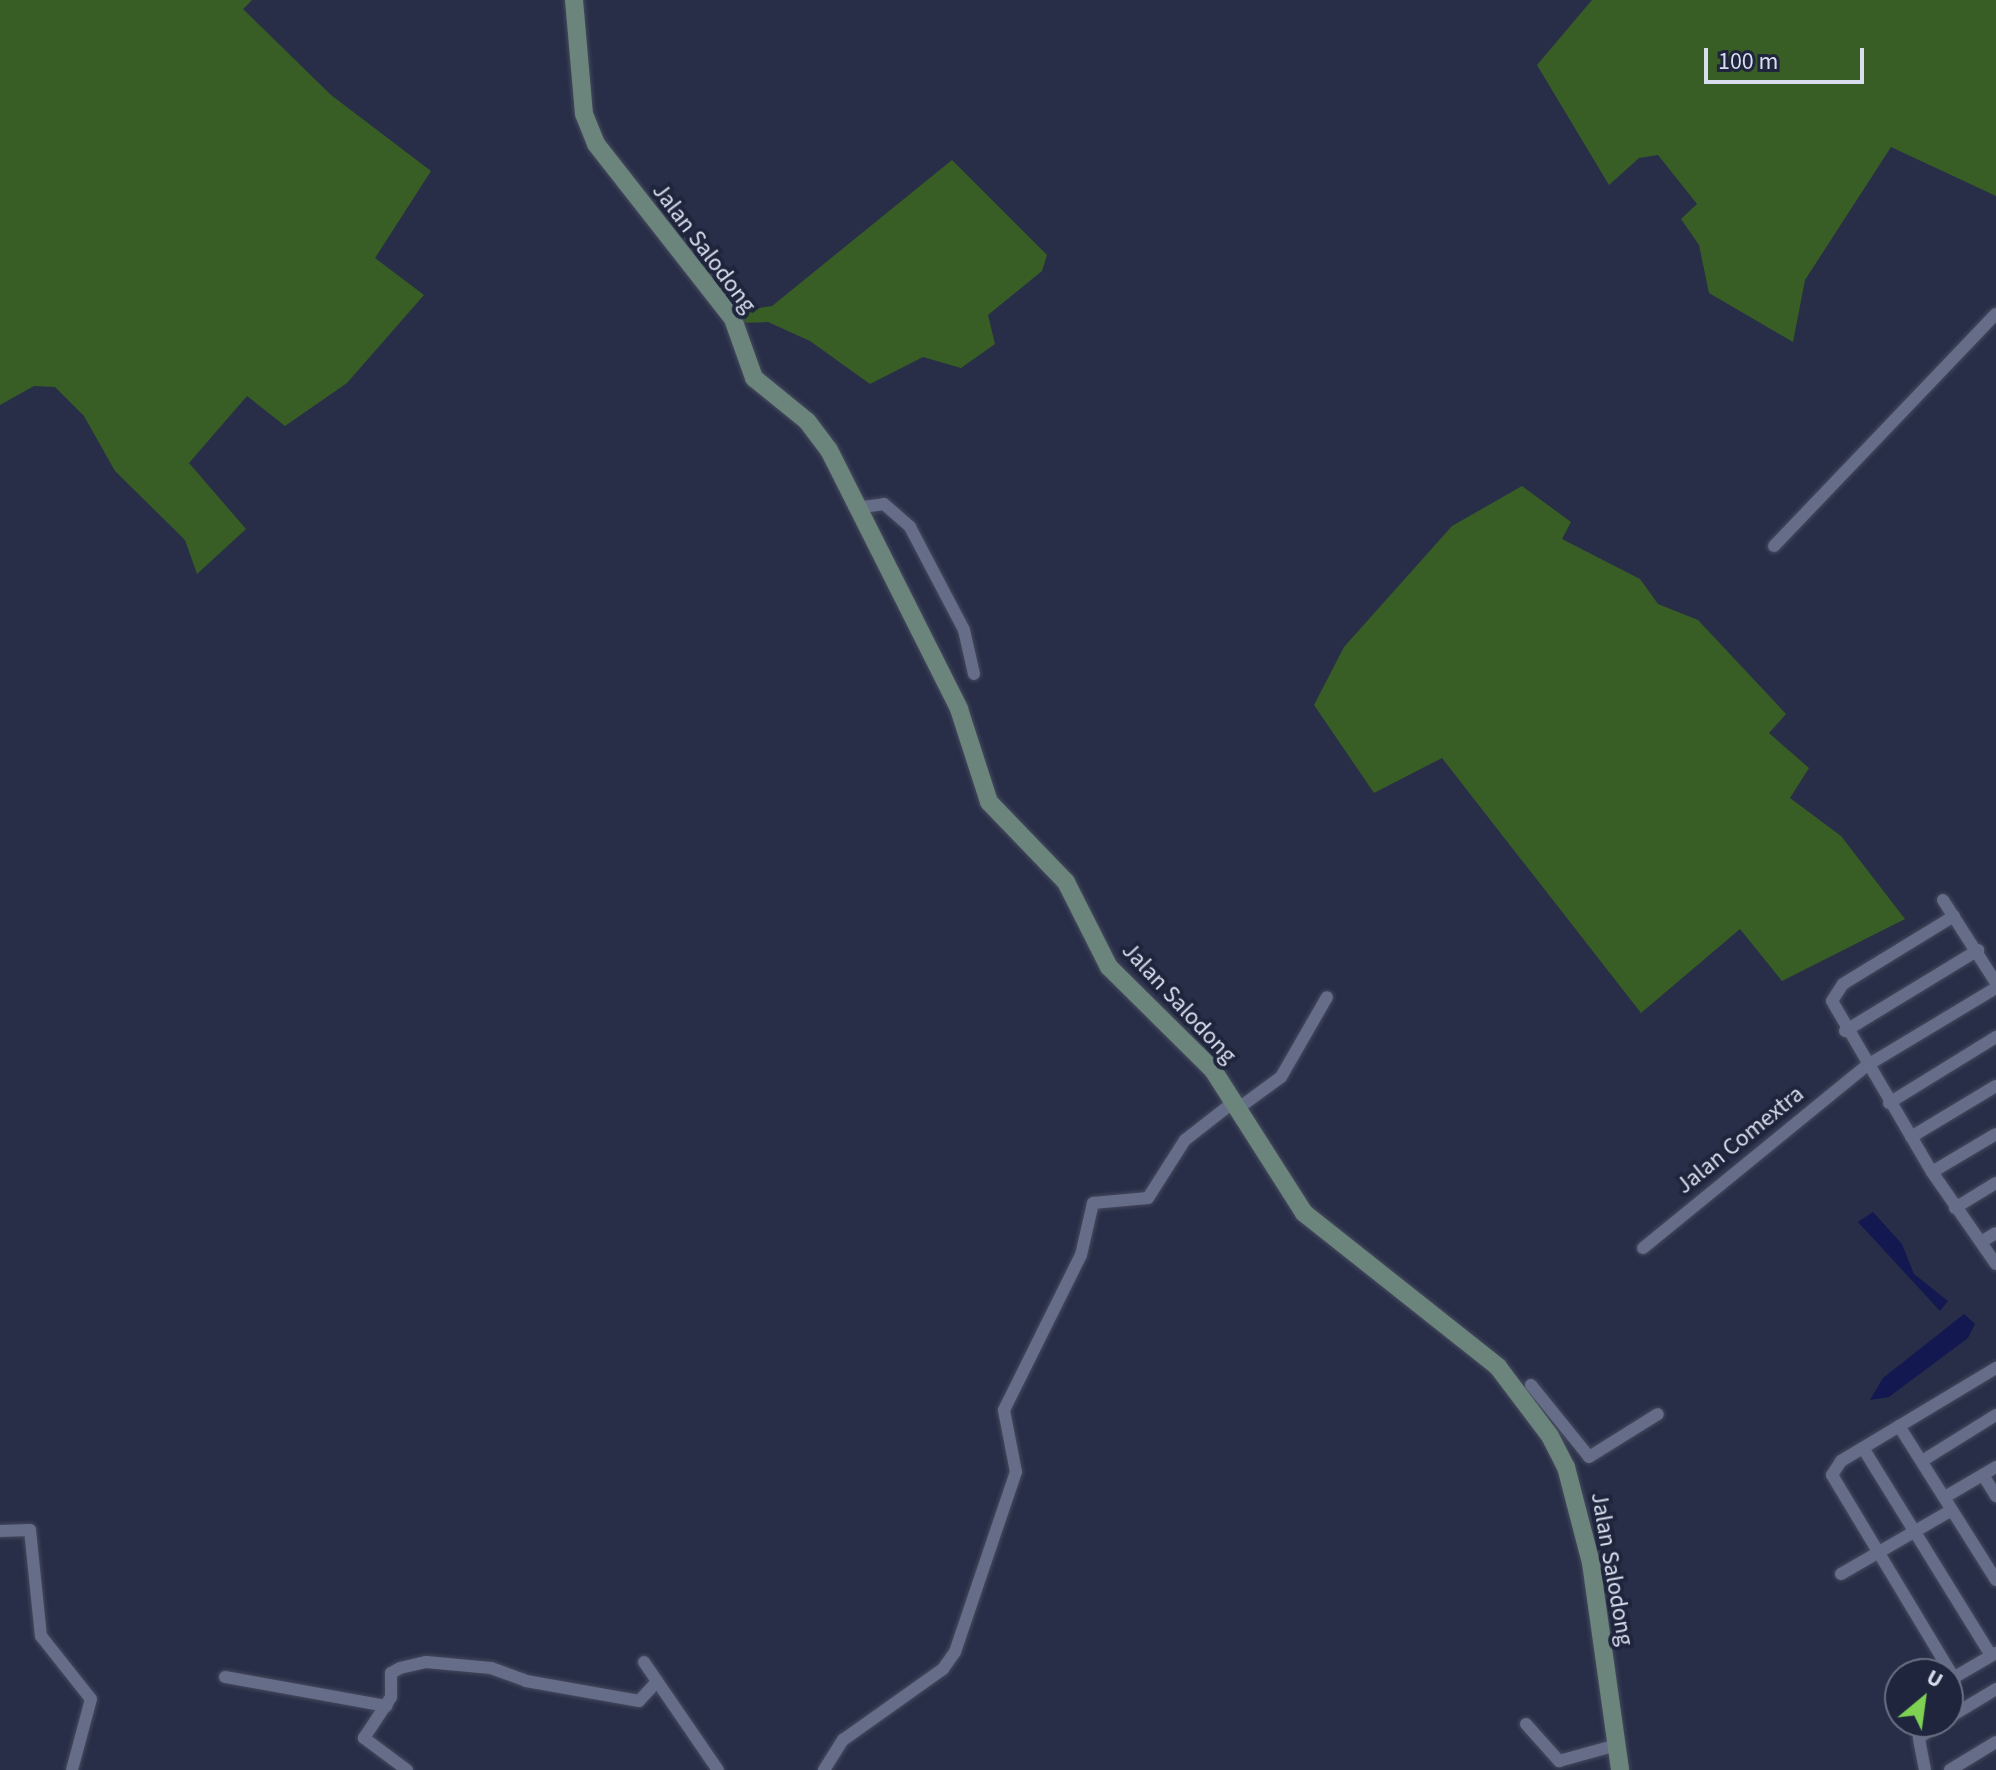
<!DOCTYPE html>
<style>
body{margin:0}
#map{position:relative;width:1996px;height:1770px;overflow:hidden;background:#282e47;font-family:"Source Sans 3",sans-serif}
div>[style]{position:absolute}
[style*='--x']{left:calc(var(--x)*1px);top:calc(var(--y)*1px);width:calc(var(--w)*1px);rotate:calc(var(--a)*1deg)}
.green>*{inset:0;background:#385e25}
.water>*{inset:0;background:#131950}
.roads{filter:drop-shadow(0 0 2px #454a5e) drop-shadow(0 0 2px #454a5e)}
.street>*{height:12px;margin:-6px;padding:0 6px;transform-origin:6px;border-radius:6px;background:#656d89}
.secondary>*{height:18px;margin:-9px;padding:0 9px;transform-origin:9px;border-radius:9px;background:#6b847c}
span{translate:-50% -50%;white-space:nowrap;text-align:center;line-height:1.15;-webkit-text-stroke:8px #1e253c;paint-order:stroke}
.street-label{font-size:24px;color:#d9deee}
.north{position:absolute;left:1884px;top:1658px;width:80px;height:80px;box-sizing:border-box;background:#1e253c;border:2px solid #696f83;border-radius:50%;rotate:29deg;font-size:22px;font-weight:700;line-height:32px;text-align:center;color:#d9deee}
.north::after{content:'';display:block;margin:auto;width:28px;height:36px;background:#7ed153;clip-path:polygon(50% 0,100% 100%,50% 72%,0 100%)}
.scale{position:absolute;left:1704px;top:48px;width:160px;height:36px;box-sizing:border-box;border:4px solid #d9deee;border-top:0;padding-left:10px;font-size:24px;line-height:28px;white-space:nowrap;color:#d9deee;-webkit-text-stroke:6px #1e253c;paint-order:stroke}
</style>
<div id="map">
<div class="green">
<div style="clip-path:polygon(0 0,252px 0,243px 9px,331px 95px,431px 171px,375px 258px,424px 295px,347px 383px,285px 426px,247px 396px,189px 463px,246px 529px,197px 574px,185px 540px,115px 471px,84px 416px,55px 387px,34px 386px,0 405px)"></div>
<div style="clip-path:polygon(1592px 0,1996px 0,1996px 196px,1891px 147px,1805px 280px,1793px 342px,1709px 293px,1699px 245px,1681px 219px,1697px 204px,1658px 155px,1639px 158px,1609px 185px,1537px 65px)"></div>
<div style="clip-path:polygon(952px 160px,1047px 255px,1042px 271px,988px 315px,995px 344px,961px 368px,923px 357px,870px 384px,810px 341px,768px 322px,741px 323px,737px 311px,772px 306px)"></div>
<div style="clip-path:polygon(1522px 486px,1571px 522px,1562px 539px,1640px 579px,1658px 604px,1698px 620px,1786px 714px,1769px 733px,1809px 768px,1790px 798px,1841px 836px,1905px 919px,1782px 981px,1740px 929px,1641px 1013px,1442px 758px,1374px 793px,1314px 705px,1344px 647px,1452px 526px)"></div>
</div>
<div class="water">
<div style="clip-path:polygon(1873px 1212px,1902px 1244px,1914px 1274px,1948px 1301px,1940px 1311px,1858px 1222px)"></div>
<div style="clip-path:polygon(1964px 1314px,1975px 1324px,1968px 1338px,1889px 1397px,1870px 1400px,1883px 1378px)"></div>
</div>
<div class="roads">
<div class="street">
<div style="--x:856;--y:508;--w:28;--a:-8"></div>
<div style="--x:884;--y:504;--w:35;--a:41"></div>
<div style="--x:910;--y:527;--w:116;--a:62.3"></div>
<div style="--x:964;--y:630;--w:45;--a:77.2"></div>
<div style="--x:1774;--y:546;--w:321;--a:-46.3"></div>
<div style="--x:1943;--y:900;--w:98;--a:57.4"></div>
<div style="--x:1954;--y:916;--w:130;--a:148.5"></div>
<div style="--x:1843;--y:984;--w:20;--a:123"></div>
<div style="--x:1832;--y:1001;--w:198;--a:59.7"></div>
<div style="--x:1932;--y:1172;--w:112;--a:55.2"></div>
<div style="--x:1845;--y:1031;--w:156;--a:-31.3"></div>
<div style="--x:1889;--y:1103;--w:126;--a:-31.7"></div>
<div style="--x:1240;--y:1107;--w:51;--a:-36.2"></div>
<div style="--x:1281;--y:1077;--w:92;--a:-60.1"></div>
<div style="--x:1911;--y:1137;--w:99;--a:-31"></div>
<div style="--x:1932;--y:1172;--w:74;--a:-30.7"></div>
<div style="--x:1955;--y:1208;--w:48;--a:-31.4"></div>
<div style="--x:1981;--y:1242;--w:17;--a:-31"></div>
<div style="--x:1643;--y:1248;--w:288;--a:-39.2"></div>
<div style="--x:1866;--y:1066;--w:152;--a:-31"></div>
<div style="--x:1531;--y:1385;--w:92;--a:51.1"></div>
<div style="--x:1589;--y:1457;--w:81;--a:-31.9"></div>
<div style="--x:1899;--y:1426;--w:182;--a:57.8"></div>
<div style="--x:1863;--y:1448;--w:243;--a:58.3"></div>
<div style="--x:1922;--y:1461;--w:87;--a:-31.9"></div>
<div style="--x:1983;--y:1475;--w:25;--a:58"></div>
<div style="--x:1945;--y:1497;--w:59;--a:-30.5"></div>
<div style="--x:0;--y:1531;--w:30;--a:-2"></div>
<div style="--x:30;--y:1530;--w:107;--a:84.1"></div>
<div style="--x:41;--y:1636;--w:80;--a:51.6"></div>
<div style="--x:91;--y:1699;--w:73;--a:105"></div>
<div style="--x:1841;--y:1574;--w:128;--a:-30"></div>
<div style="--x:644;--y:1662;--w:131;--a:55.6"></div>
<div style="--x:225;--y:1677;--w:164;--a:10.2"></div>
<div style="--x:1954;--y:1678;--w:237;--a:-121"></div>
<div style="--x:1832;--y:1475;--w:17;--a:-57"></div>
<div style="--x:1841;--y:1461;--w:181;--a:-31"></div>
<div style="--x:1948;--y:1681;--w:56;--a:-30.3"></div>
<div style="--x:1948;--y:1718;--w:56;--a:-31.1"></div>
<div style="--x:1526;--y:1724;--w:50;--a:48.3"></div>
<div style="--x:1559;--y:1761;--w:60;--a:-15.4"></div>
<div style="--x:407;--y:1770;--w:54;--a:-143.3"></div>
<div style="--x:364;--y:1738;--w:49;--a:-56.6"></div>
<div style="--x:391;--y:1697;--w:24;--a:-90"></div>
<div style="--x:391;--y:1673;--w:10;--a:-29"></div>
<div style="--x:400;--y:1668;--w:27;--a:-13"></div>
<div style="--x:426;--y:1662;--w:65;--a:5.3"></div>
<div style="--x:491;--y:1668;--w:37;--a:20"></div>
<div style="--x:526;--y:1681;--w:115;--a:10"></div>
<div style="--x:639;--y:1701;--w:23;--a:-47"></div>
<div style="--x:824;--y:1770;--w:36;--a:-58"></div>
<div style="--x:843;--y:1740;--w:123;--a:-35.4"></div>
<div style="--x:943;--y:1669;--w:21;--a:-55"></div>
<div style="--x:955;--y:1652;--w:190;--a:-71.3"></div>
<div style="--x:1016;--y:1472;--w:63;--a:-101"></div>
<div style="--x:1004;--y:1410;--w:173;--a:-63.6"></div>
<div style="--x:1081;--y:1255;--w:53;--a:-77"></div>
<div style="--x:1093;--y:1203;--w:55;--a:-5.2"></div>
<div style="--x:1148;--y:1198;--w:69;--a:-57.5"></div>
<div style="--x:1185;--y:1140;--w:63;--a:-38"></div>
<div style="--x:1925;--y:1770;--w:33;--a:-101"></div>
<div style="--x:1919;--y:1738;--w:27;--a:-36"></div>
<div style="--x:1950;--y:1770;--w:54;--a:-31.3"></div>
</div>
<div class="secondary">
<div style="--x:574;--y:0;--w:114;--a:85"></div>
<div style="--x:584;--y:114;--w:32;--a:68"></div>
<div style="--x:596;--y:144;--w:222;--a:51.9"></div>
<div style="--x:733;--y:319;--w:63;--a:70.4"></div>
<div style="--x:754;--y:378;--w:68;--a:39.1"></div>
<div style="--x:807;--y:421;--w:36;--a:53"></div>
<div style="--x:829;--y:450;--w:290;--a:63.3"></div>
<div style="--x:959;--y:709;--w:98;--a:72.1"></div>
<div style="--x:989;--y:802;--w:111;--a:46.1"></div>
<div style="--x:1066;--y:882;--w:95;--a:63.2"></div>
<div style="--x:1109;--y:967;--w:146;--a:44.7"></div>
<div style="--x:1213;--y:1070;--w:169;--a:57.5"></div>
<div style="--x:1304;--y:1213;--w:248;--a:38.4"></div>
<div style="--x:1498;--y:1367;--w:86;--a:53"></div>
<div style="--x:1550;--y:1436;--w:35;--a:63"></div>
<div style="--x:1566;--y:1467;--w:99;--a:75.4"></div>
<div style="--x:1591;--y:1563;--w:209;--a:82"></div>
</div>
</div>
<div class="street-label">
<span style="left:704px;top:248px;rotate:53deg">Jalan Salodong</span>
<span style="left:1179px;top:1003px;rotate:47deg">Jalan Salodong</span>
<span style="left:1740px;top:1140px;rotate:-39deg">Jalan Comextra</span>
<span style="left:1612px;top:1569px;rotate:80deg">Jalan Salodong</span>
</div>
<div class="north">U</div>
<div class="scale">100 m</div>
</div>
